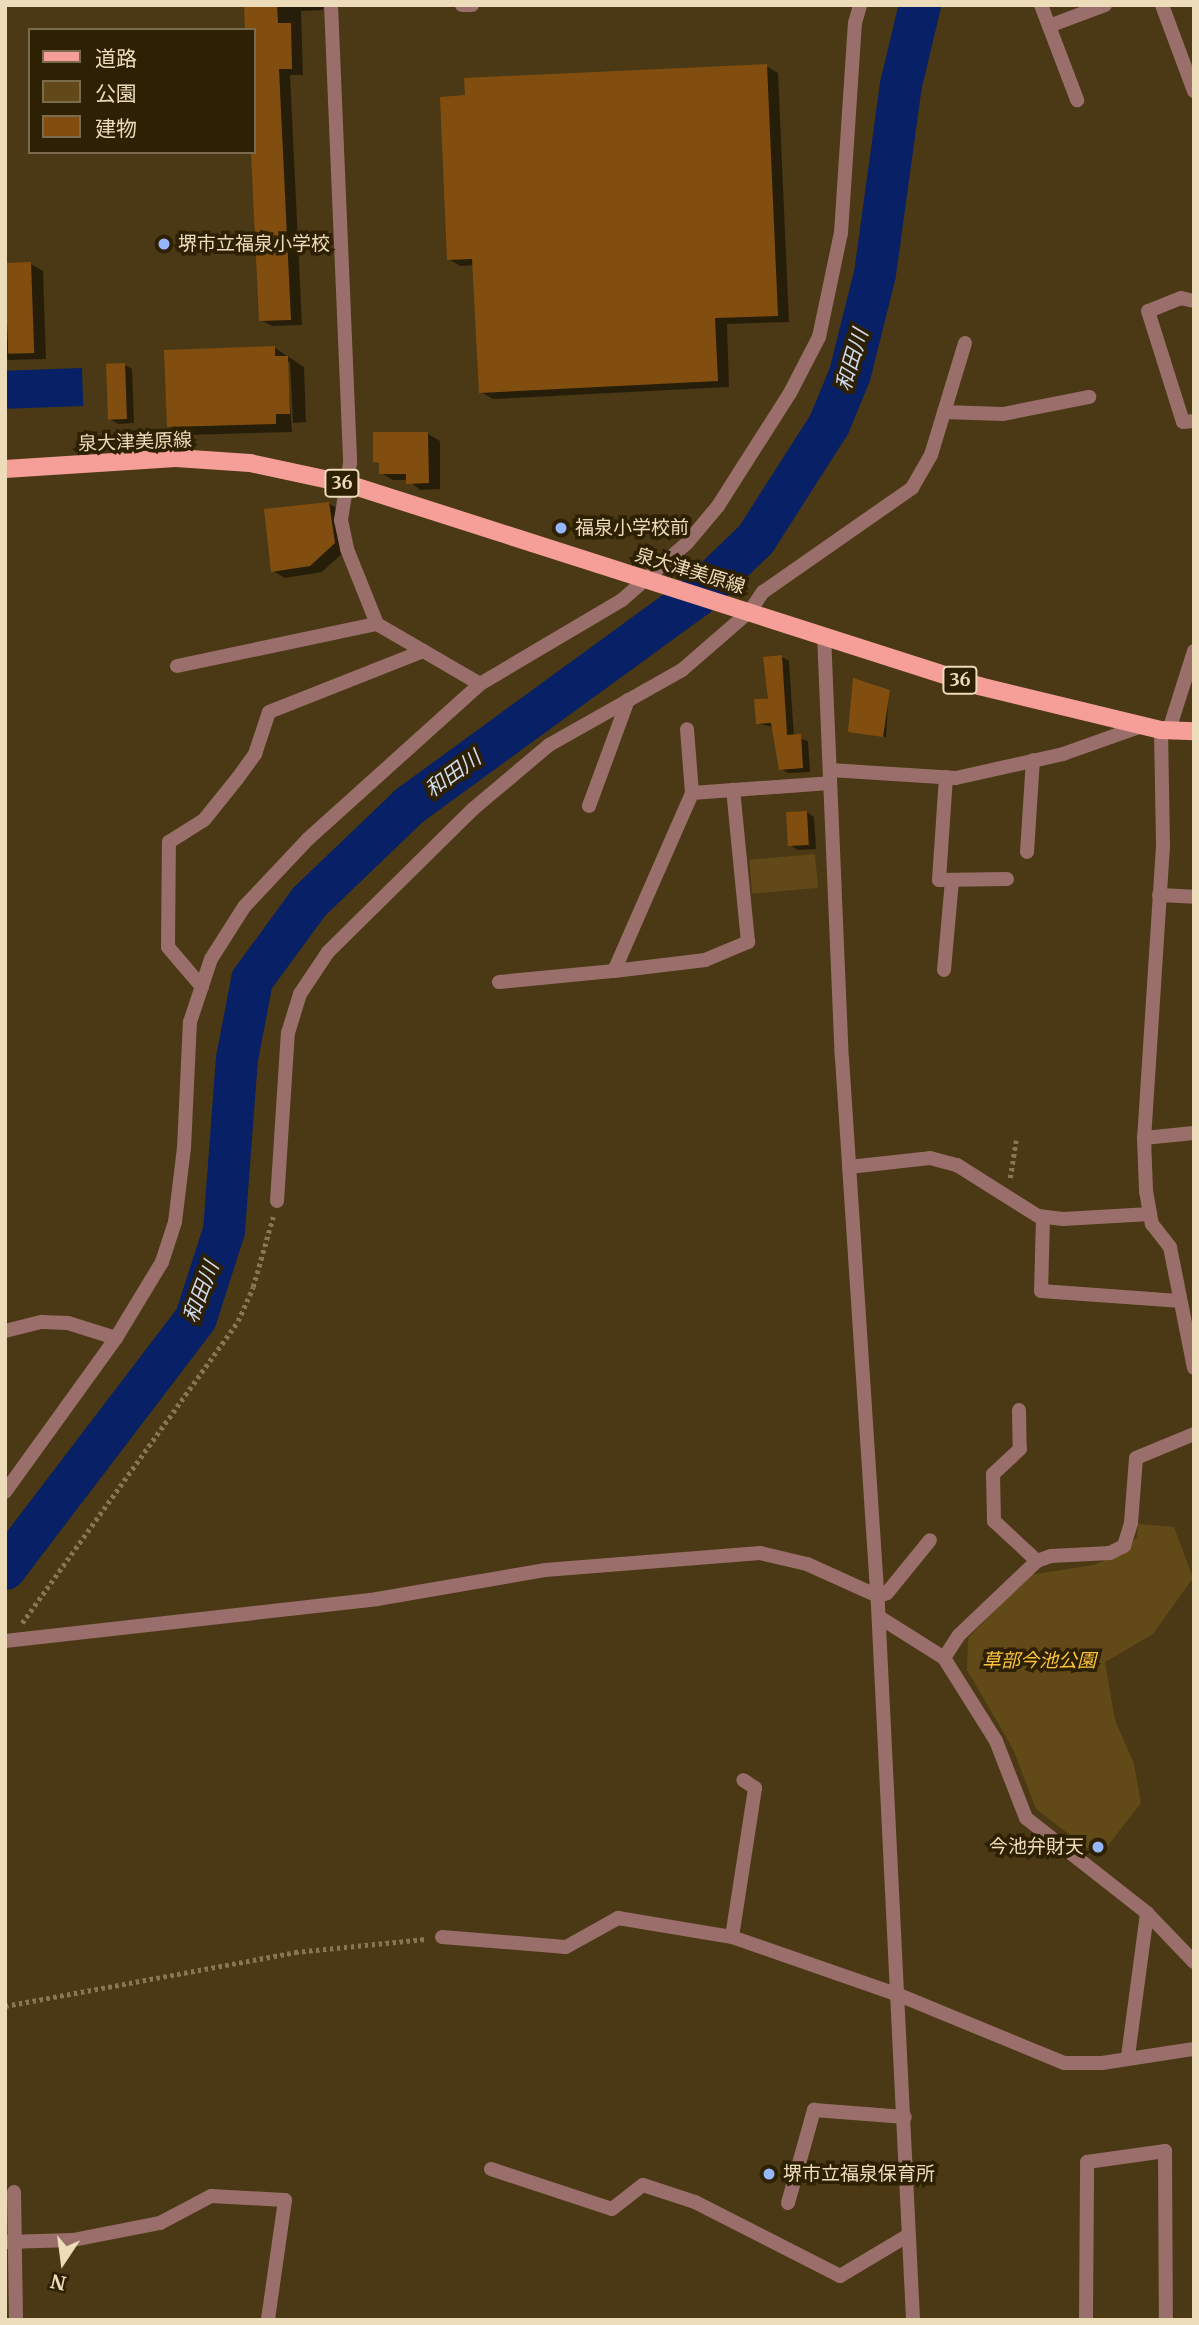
<!DOCTYPE html>
<meta charset="utf-8">
<style>
body{margin:0}
#map{position:relative;width:1199px;height:2325px;overflow:hidden;background:#4a3914;font-family:Merriweather,"Noto Sans JP",serif}
div>[style]{position:absolute}
[style*='--x']{left:calc(var(--x)*1px);top:calc(var(--y)*1px);width:calc(var(--w)*1px);rotate:calc(var(--a)*1deg)}
.green>*{inset:0;background:#614a18;transform-origin:0 0}
.water>*{inset:0;background:#072066;transform-origin:0 0}
.shadow>*{inset:0;background:#0007}
.river>*{height:42px;margin:-21px;padding:0 21px;transform-origin:21px;border-radius:21px;background:#072066}
.building>*{inset:0;background:#824e0f;transform-origin:0 0}
.path>*{height:4.5px;margin-top:-2.25px;transform-origin:0;background:repeating-linear-gradient(90deg,#877652 0 3.5px,transparent 0 7px)}
.service>*{height:14px;margin:-7px;padding:0 7px;transform-origin:7px;border-radius:7px;background:#9a6e6b}
.minor>*{height:14px;margin:-7px;padding:0 7px;transform-origin:7px;border-radius:7px;background:#9a6e6b}
.tertiary>*{height:14px;margin:-7px;padding:0 7px;transform-origin:7px;border-radius:7px;background:#9a6e6b}
.primary>*{height:18px;margin:-9px;padding:0 9px;transform-origin:9px;border-radius:9px;background:#f69e98}
.dots>*{width:19px;height:19px;translate:-50% -50%;box-sizing:border-box;border:4px solid #2e2003;border-radius:50%}
span{translate:-50% -50%;white-space:nowrap;text-align:center;line-height:1.15;-webkit-text-stroke:7px #2e2003;paint-order:stroke}
.shield-label span{padding:2px 5px;background:#2e2003;border:2px solid;border-radius:5px;-webkit-text-stroke-width:0}
.shield-label{font-size:18px;color:#eddcba;font-weight:700}
.poi-label{font-size:19px;color:#eddcba}
.left{translate:0 -50%;text-align:left}
.right{translate:-100% -50%;text-align:right}
.street-label{font-size:19px;color:#eddcba}
.park-label{font-size:19px;color:#fcc33d;font-style:italic}
.water-label{font-size:21px;color:#d1dcf1;font-style:italic}
.frame{position:absolute;inset:0;border:7px solid #eddcba;pointer-events:none}
.legend{position:absolute;left:28px;top:28px;width:228px;height:126px;box-sizing:border-box;background:#2e2003;border:2px solid #7a6b4c;margin:0;padding:9px 12px;list-style:none;font-size:21px;color:#eddcba}
.legend li{display:flex;align-items:center;gap:14px;height:35px}
.legend b{width:35px;border:2px solid #7a6b4c}
.north{position:absolute;left:28px;top:2227px;width:70px;height:70px;-webkit-text-stroke:5px #2e2003;paint-order:stroke;rotate:193deg;font-size:19px;font-weight:700;line-height:28px;text-align:center;color:#eddcba}
.north::after{content:'';display:block;margin:auto;width:24px;height:32px;background:#eddcba;clip-path:polygon(50% 0,100% 100%,50% 72%,0 100%)}
</style>
<div id="map">
<div class="green">
<div style="left:815px;top:854px;width:34px;height:66px;rotate:85deg"></div>
<div style="clip-path:polygon(1138px 1524px,1174px 1527px,1193px 1578px,1153px 1634px,1105px 1662px,1115px 1720px,1134px 1764px,1141px 1803px,1099px 1857px,1036px 1809px,1013px 1749px,967px 1670px,968px 1638px,1030px 1575px,1094px 1565px,1123px 1552px,1137px 1537px)"></div>
</div>
<div class="water">
<div style="left:82px;top:368px;width:38px;height:77px;rotate:88deg"></div>
</div>
<div class="shadow">
<div style="clip-path:polygon(246px 5px,323px 5px,323px 10px,301px 11px,303px 75px,290px 75px,302px 325px,272px 326px,260px 320px,254px 30px)"></div>
<div style="clip-path:polygon(766px 66px,778px 73px,789px 322px,727px 324px,729px 387px,493px 399px,481px 392px,474px 265px,460px 266px,449px 259px)"></div>
<div style="clip-path:polygon(31px 264px,43px 271px,46px 359px,9px 360px,5px 358px,5px 265px)"></div>
<div style="clip-path:polygon(275px 348px,304px 367px,306px 422px,293px 423px,290px 362px,287px 362px,292px 432px,184px 435px,168px 426px)"></div>
<div style="clip-path:polygon(125px 365px,132px 369px,134px 423px,118px 424px,110px 419px)"></div>
<div style="clip-path:polygon(428px 434px,440px 441px,440px 489px,420px 490px,408px 480px,393px 480px,381px 473px,381px 465px,375px 461px)"></div>
<div style="clip-path:polygon(328px 503px,340px 510px,346px 550px,322px 572px,285px 578px,273px 571px)"></div>
<div style="clip-path:polygon(782px 657px,789px 661px,794px 737px,808px 741px,810px 772px,788px 773px,781px 769px,773px 727px,757px 723px,770px 700px)"></div>
<div style="clip-path:polygon(889px 691px,886px 737px,850px 731px)"></div>
<div style="clip-path:polygon(807px 812px,814px 817px,816px 849px,798px 850px,790px 845px)"></div>
</div>
<div class="river">
<div style="--x:5;--y:1569;--w:315;--a:-52.7"></div>
<div style="--x:196;--y:1318;--w:91;--a:-72.2"></div>
<div style="--x:224;--y:1231;--w:172;--a:-85.7"></div>
<div style="--x:237;--y:1059;--w:80;--a:-79.2"></div>
<div style="--x:252;--y:980;--w:97;--a:-53.8"></div>
<div style="--x:309;--y:902;--w:139;--a:-43.8"></div>
<div style="--x:409;--y:806;--w:356;--a:-36.1"></div>
<div style="--x:697;--y:596;--w:82;--a:-44"></div>
<div style="--x:756;--y:539;--w:135;--a:-57.4"></div>
<div style="--x:829;--y:425;--w:55;--a:-67.6"></div>
<div style="--x:850;--y:374;--w:103;--a:-76"></div>
<div style="--x:875;--y:274;--w:191;--a:-82.2"></div>
<div style="--x:901;--y:85;--w:82;--a:-76.6"></div>
</div>
<div class="building">
<div style="clip-path:polygon(244px 5px,277px 5px,278px 23px,291px 23px,292px 69px,279px 69px,291px 320px,259px 321px,251px 152px,254px 30px,245px 30px)"></div>
<div style="clip-path:polygon(767px 64px,778px 316px,715px 318px,718px 381px,479px 393px,472px 259px,447px 260px,440px 97px,465px 95px,464px 78px)"></div>
<div style="left:31px;top:262px;width:91px;height:26px;rotate:88deg"></div>
<div style="clip-path:polygon(275px 346px,275px 356px,288px 356px,290px 414px,276px 414px,276px 424px,167px 427px,164px 350px)"></div>
<div style="left:125px;top:363px;width:56px;height:19px;rotate:88deg"></div>
<div style="clip-path:polygon(373px 432px,428px 432px,429px 483px,406px 484px,406px 474px,379px 474px,379px 463px,373px 462px)"></div>
<div style="clip-path:polygon(329px 502px,335px 543px,310px 566px,271px 572px,264px 509px)"></div>
<div style="clip-path:polygon(782px 655px,787px 735px,801px 734px,803px 768px,779px 770px,771px 723px,756px 724px,754px 699px,768px 699px,763px 657px)"></div>
<div style="clip-path:polygon(853px 678px,890px 690px,883px 737px,848px 732px)"></div>
<div style="left:807px;top:811px;width:34px;height:21px;rotate:87deg"></div>
</div>
<div class="path">
<div style="--x:1010;--y:1178;--w:38;--a:-81"></div>
<div style="--x:22;--y:1623;--w:371;--a:-54.4"></div>
<div style="--x:238;--y:1321;--w:37;--a:-66"></div>
<div style="--x:253;--y:1287;--w:73;--a:-74.1"></div>
<div style="--x:5;--y:2006;--w:295;--a:-10.5"></div>
<div style="--x:295;--y:1952;--w:132;--a:-5.7"></div>
</div>
<div class="service">
<div style="--x:177;--y:666;--w:204;--a:-11.9"></div>
<div style="--x:589;--y:806;--w:113;--a:-69.8"></div>
<div style="--x:1159;--y:895;--w:35;--a:3"></div>
<div style="--x:849;--y:1167;--w:81;--a:-6.3"></div>
<div style="--x:930;--y:1158;--w:28;--a:15"></div>
<div style="--x:957;--y:1165;--w:96;--a:32.2"></div>
<div style="--x:1038;--y:1216;--w:25;--a:7"></div>
<div style="--x:1063;--y:1219;--w:87;--a:-3.3"></div>
<div style="--x:1043;--y:1217;--w:74;--a:91.5"></div>
<div style="--x:1041;--y:1291;--w:138;--a:4.1"></div>
<div style="--x:1131;--y:1523;--w:65;--a:-85.6"></div>
<div style="--x:1136;--y:1458;--w:63;--a:-22.5"></div>
</div>
<div class="minor">
<div style="--x:331;--y:5;--w:458;--a:87.6"></div>
<div style="--x:350;--y:463;--w:58;--a:99"></div>
<div style="--x:341;--y:520;--w:30;--a:78"></div>
<div style="--x:347;--y:549;--w:81;--a:68.2"></div>
<div style="--x:377;--y:624;--w:119;--a:30.2"></div>
<div style="--x:462;--y:5;--w:10;--a:0"></div>
<div style="--x:1041;--y:5;--w:102;--a:69.2"></div>
<div style="--x:1162;--y:5;--w:92;--a:69.6"></div>
<div style="--x:1049;--y:26;--w:60;--a:-20.6"></div>
<div style="--x:1194;--y:301;--w:13;--a:-167"></div>
<div style="--x:1181;--y:298;--w:35;--a:158"></div>
<div style="--x:1148;--y:311;--w:116;--a:72.5"></div>
<div style="--x:1183;--y:422;--w:11;--a:-5"></div>
<div style="--x:944;--y:412;--w:59;--a:1.9"></div>
<div style="--x:1003;--y:414;--w:88;--a:-11.2"></div>
<div style="--x:1161;--y:730;--w:116;--a:89"></div>
<div style="--x:1163;--y:846;--w:293;--a:93.7"></div>
<div style="--x:1144;--y:1138;--w:53;--a:87.8"></div>
<div style="--x:1146;--y:1191;--w:34;--a:80"></div>
<div style="--x:1152;--y:1224;--w:29;--a:52"></div>
<div style="--x:1170;--y:1247;--w:123;--a:78.8"></div>
<div style="--x:1169;--y:730;--w:83;--a:-72.4"></div>
<div style="--x:830;--y:770;--w:126;--a:3.6"></div>
<div style="--x:956;--y:778;--w:110;--a:-12.6"></div>
<div style="--x:1063;--y:754;--w:84;--a:-19.5"></div>
<div style="--x:946;--y:777;--w:103;--a:93.9"></div>
<div style="--x:939;--y:880;--w:68;--a:-0.8"></div>
<div style="--x:692;--y:793;--w:138;--a:-4.1"></div>
<div style="--x:1027;--y:852;--w:92;--a:-86.3"></div>
<div style="--x:944;--y:970;--w:90;--a:-84.9"></div>
<div style="--x:614;--y:971;--w:92;--a:-6.9"></div>
<div style="--x:705;--y:960;--w:47;--a:-22.7"></div>
<div style="--x:748;--y:942;--w:153;--a:-95.6"></div>
<div style="--x:499;--y:982;--w:116;--a:-5.5"></div>
<div style="--x:614;--y:971;--w:194;--a:-66.3"></div>
<div style="--x:692;--y:793;--w:64;--a:-94.5"></div>
<div style="--x:202;--y:987;--w:52;--a:-130.4"></div>
<div style="--x:168;--y:947;--w:105;--a:-89.5"></div>
<div style="--x:169;--y:842;--w:41;--a:-32.2"></div>
<div style="--x:204;--y:820;--w:53;--a:-51.2"></div>
<div style="--x:237;--y:779;--w:31;--a:-54"></div>
<div style="--x:255;--y:754;--w:44;--a:-71.6"></div>
<div style="--x:269;--y:712;--w:166;--a:-21.6"></div>
<div style="--x:1144;--y:1138;--w:50;--a:-5.7"></div>
<div style="--x:277;--y:1201;--w:168;--a:-86.3"></div>
<div style="--x:288;--y:1033;--w:41;--a:-72.9"></div>
<div style="--x:300;--y:994;--w:50;--a:-56.3"></div>
<div style="--x:328;--y:952;--w:204;--a:-44.6"></div>
<div style="--x:473;--y:809;--w:99;--a:-40.1"></div>
<div style="--x:549;--y:745;--w:153;--a:-29.4"></div>
<div style="--x:682;--y:670;--w:90;--a:-40.9"></div>
<div style="--x:750;--y:611;--w:23;--a:-56"></div>
<div style="--x:763;--y:592;--w:182;--a:-34.9"></div>
<div style="--x:912;--y:488;--w:38;--a:-60"></div>
<div style="--x:931;--y:455;--w:117;--a:-73.1"></div>
<div style="--x:5;--y:1331;--w:38;--a:-14"></div>
<div style="--x:42;--y:1322;--w:26;--a:2"></div>
<div style="--x:68;--y:1323;--w:50;--a:17.4"></div>
<div style="--x:1019;--y:1410;--w:39;--a:89"></div>
<div style="--x:1020;--y:1449;--w:37;--a:137"></div>
<div style="--x:993;--y:1474;--w:47;--a:88.8"></div>
<div style="--x:994;--y:1521;--w:59;--a:42.9"></div>
<div style="--x:5;--y:1492;--w:190;--a:-54.2"></div>
<div style="--x:116;--y:1338;--w:89;--a:-58.8"></div>
<div style="--x:162;--y:1262;--w:42;--a:-72"></div>
<div style="--x:175;--y:1222;--w:75;--a:-83.1"></div>
<div style="--x:184;--y:1148;--w:126;--a:-87.3"></div>
<div style="--x:190;--y:1022;--w:66;--a:-71.6"></div>
<div style="--x:211;--y:959;--w:62;--a:-57.6"></div>
<div style="--x:244;--y:907;--w:93;--a:-46.7"></div>
<div style="--x:308;--y:839;--w:232;--a:-42"></div>
<div style="--x:480;--y:684;--w:165;--a:-30.6"></div>
<div style="--x:622;--y:600;--w:86;--a:-41.2"></div>
<div style="--x:687;--y:543;--w:48;--a:-50"></div>
<div style="--x:718;--y:506;--w:134;--a:-57.5"></div>
<div style="--x:790;--y:393;--w:63;--a:-62.6"></div>
<div style="--x:819;--y:337;--w:106;--a:-78.1"></div>
<div style="--x:841;--y:233;--w:210;--a:-86.2"></div>
<div style="--x:855;--y:23;--w:19;--a:-74"></div>
<div style="--x:878;--y:1606;--w:715;--a:87.19"></div>
<div style="--x:879;--y:1617;--w:77;--a:32.2"></div>
<div style="--x:944;--y:1658;--w:27;--a:-57"></div>
<div style="--x:959;--y:1635;--w:108;--a:-43.5"></div>
<div style="--x:1037;--y:1561;--w:15;--a:-20"></div>
<div style="--x:1051;--y:1556;--w:59;--a:-2.9"></div>
<div style="--x:1110;--y:1553;--w:16;--a:-27"></div>
<div style="--x:1124;--y:1546;--w:24;--a:-73"></div>
<div style="--x:5;--y:1641;--w:374;--a:-6.4"></div>
<div style="--x:377;--y:1599;--w:170;--a:-9.8"></div>
<div style="--x:545;--y:1570;--w:216;--a:-4.5"></div>
<div style="--x:760;--y:1553;--w:48;--a:13.2"></div>
<div style="--x:807;--y:1564;--w:78;--a:24.3"></div>
<div style="--x:878;--y:1596;--w:9;--a:-18"></div>
<div style="--x:887;--y:1593;--w:68;--a:-50.9"></div>
<div style="--x:944;--y:1658;--w:98;--a:57.9"></div>
<div style="--x:996;--y:1741;--w:83;--a:68.7"></div>
<div style="--x:1026;--y:1818;--w:154;--a:38.1"></div>
<div style="--x:1147;--y:1913;--w:68;--a:46.2"></div>
<div style="--x:442;--y:1937;--w:124;--a:4.6"></div>
<div style="--x:566;--y:1947;--w:60;--a:-29.1"></div>
<div style="--x:618;--y:1918;--w:116;--a:9.5"></div>
<div style="--x:732;--y:1937;--w:177;--a:19.2"></div>
<div style="--x:899;--y:1995;--w:178;--a:22.4"></div>
<div style="--x:1064;--y:2063;--w:38;--a:0"></div>
<div style="--x:1102;--y:2063;--w:93;--a:-8.7"></div>
<div style="--x:732;--y:1937;--w:151;--a:-81.2"></div>
<div style="--x:755;--y:1788;--w:14;--a:-146"></div>
<div style="--x:1128;--y:2056;--w:144;--a:-82.4"></div>
<div style="--x:491;--y:2169;--w:127;--a:18.3"></div>
<div style="--x:612;--y:2209;--w:39;--a:-38"></div>
<div style="--x:643;--y:2185;--w:55;--a:18.1"></div>
<div style="--x:695;--y:2202;--w:163;--a:27"></div>
<div style="--x:840;--y:2276;--w:78;--a:-30.8"></div>
<div style="--x:14;--y:2192;--w:128;--a:89.1"></div>
<div style="--x:788;--y:2203;--w:97;--a:-74.4"></div>
<div style="--x:814;--y:2110;--w:91;--a:4.4"></div>
<div style="--x:5;--y:2242;--w:68;--a:-1.7"></div>
<div style="--x:73;--y:2240;--w:89;--a:-11.1"></div>
<div style="--x:160;--y:2223;--w:58;--a:-27.9"></div>
<div style="--x:211;--y:2196;--w:74;--a:3.1"></div>
<div style="--x:285;--y:2200;--w:121;--a:98.1"></div>
<div style="--x:1086;--y:2320;--w:158;--a:-89.6"></div>
<div style="--x:1087;--y:2162;--w:79;--a:-8"></div>
<div style="--x:1165;--y:2151;--w:169;--a:89.7"></div>
</div>
<div class="tertiary">
<div style="--x:824;--y:635;--w:423;--a:87.6"></div>
<div style="--x:842;--y:1058;--w:549;--a:86.24"></div>
</div>
<div class="primary">
<div style="--x:5;--y:469;--w:171;--a:-3.7"></div>
<div style="--x:176;--y:458;--w:74;--a:3.9"></div>
<div style="--x:250;--y:463;--w:100;--a:12.1"></div>
<div style="--x:348;--y:484;--w:663;--a:17.75"></div>
<div style="--x:979;--y:686;--w:187;--a:13.6"></div>
<div style="--x:1161;--y:730;--w:33;--a:2"></div>
</div>
<div class="dots">
<div style="left:164px;top:244px;background:#95b7fd"></div>
<div style="left:561px;top:528px;background:#95b7fd"></div>
<div style="left:1098px;top:1847px;background:#95b7fd"></div>
<div style="left:769px;top:2174px;background:#95b7fd"></div>
</div>
<div class="shield-label">
<span style="left:342px;top:483px">36</span>
<span style="left:960px;top:680px">36</span>
</div>
<div class="poi-label">
<span class="left" style="left:178px;top:244px">堺市立福泉小学校</span>
<span class="left" style="left:575px;top:528px">福泉小学校前</span>
<span class="right" style="left:1084px;top:1847px">今池弁財天</span>
<span class="left" style="left:783px;top:2174px">堺市立福泉保育所</span>
</div>
<div class="street-label">
<span style="left:135px;top:442px;rotate:-2deg">泉大津美原線</span>
<span style="left:690px;top:571px;rotate:17deg">泉大津美原線</span>
</div>
<div class="park-label">
<span style="left:1039px;top:1661px">草部今池公園</span>
</div>
<div class="water-label">
<span style="left:852px;top:360px;rotate:-73deg">和田川</span>
<span style="left:453px;top:774px;rotate:-36deg">和田川</span>
<span style="left:201px;top:1292px;rotate:-69deg">和田川</span>
</div>
<div class="frame"></div>
<ul class="legend">
<li><b style="height:9px;background:#f69e98"></b>道路</li>
<li><b style="height:19px;background:#614a18"></b>公園</li>
<li><b style="height:19px;background:#824e0f"></b>建物</li>
</ul>
<div class="north">N</div>
</div>
